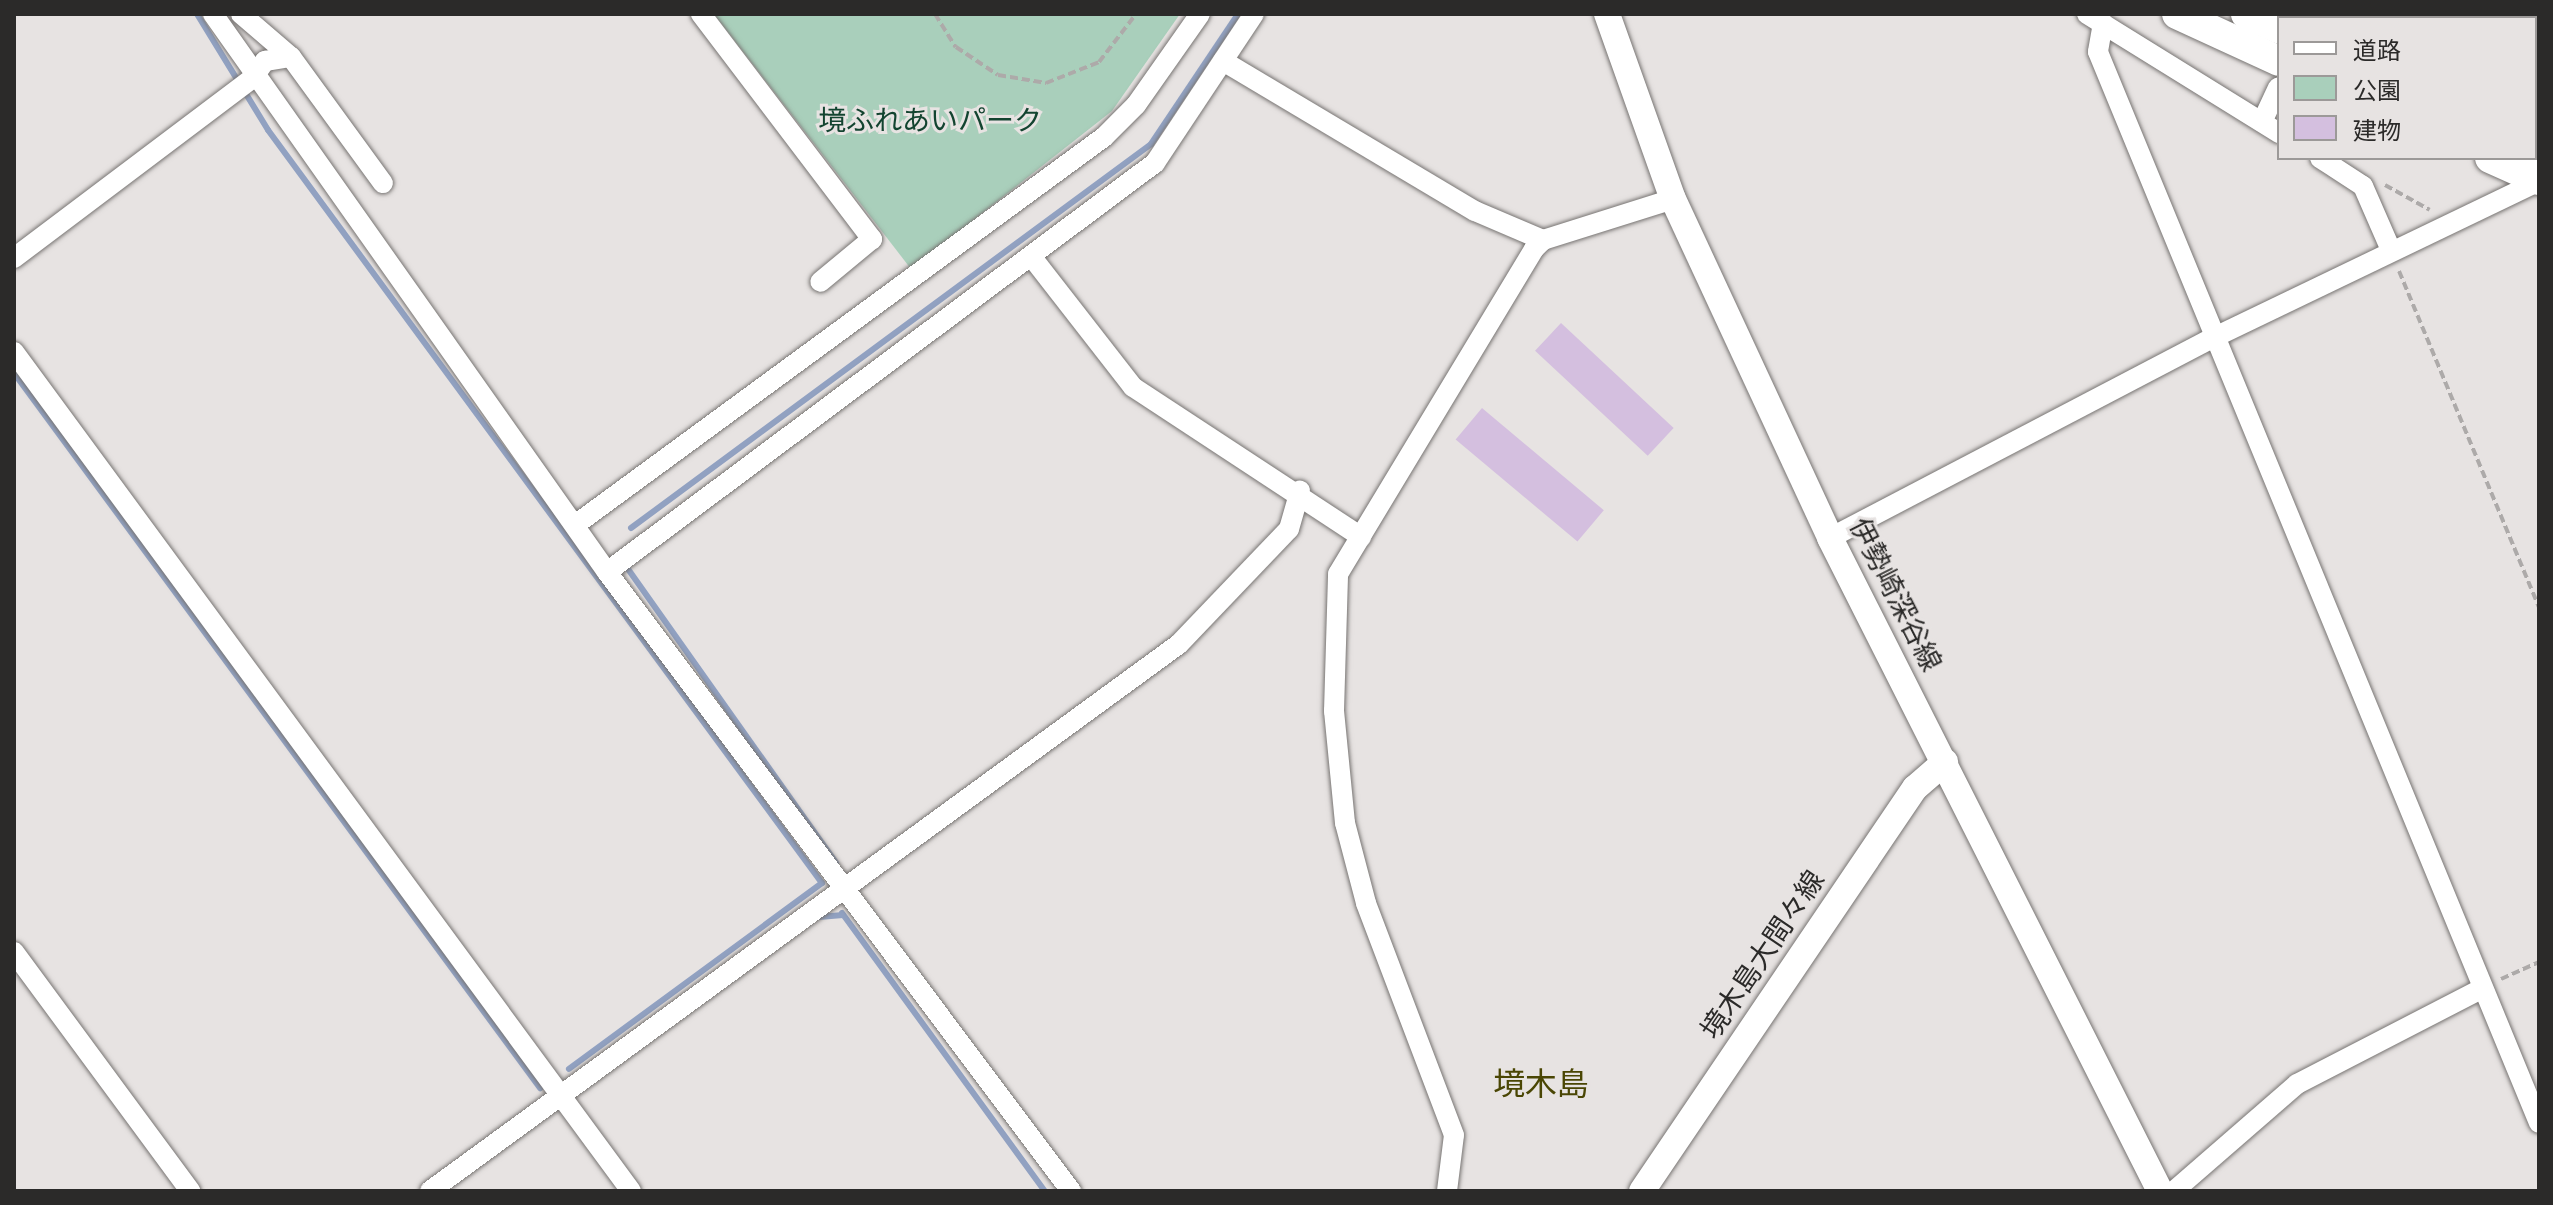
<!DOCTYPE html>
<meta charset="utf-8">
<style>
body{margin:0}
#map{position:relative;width:2553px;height:1205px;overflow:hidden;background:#e7e3e2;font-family:"Varela Round","Noto Sans JP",sans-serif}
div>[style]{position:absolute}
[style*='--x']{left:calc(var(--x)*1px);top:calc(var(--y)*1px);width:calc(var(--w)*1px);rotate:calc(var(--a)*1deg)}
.green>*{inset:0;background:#a9cfbb}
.stream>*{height:6px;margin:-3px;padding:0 3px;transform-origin:3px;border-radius:3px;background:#91a1c1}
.building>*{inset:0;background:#d4bfdf;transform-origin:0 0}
.path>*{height:4px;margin-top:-2px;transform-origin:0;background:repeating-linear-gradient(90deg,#adaaa9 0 8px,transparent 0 12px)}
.roads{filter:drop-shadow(0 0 2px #777472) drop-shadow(0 0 2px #777472)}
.minor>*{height:20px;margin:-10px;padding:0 10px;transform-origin:10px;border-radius:10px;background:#fff}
.major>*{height:26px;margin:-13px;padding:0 13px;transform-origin:13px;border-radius:13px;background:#fff}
.highway>*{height:30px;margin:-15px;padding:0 15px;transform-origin:15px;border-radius:15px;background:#fff}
.rail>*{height:9px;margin-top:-4.5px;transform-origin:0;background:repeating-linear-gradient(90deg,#e7e3e2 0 18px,#545251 0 36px);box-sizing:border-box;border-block:2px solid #545251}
span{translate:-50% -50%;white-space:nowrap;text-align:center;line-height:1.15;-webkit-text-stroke:6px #e7e3e2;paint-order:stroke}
.park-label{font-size:28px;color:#134430}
.street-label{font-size:28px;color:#2b2a29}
.quarter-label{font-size:32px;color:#4a4604}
.frame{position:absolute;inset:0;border:16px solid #2b2a29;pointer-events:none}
.legend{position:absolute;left:2277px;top:16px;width:260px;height:144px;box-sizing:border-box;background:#e7e3e2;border:2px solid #9c9998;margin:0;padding:10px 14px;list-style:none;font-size:24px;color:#2b2a29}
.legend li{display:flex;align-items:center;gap:16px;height:40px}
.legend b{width:40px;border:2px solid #9c9998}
</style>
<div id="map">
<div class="green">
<div style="clip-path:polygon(714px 14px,1180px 14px,1112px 111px,911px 269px)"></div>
</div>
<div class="stream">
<div style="--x:197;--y:14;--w:136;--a:58.5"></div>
<div style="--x:268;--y:130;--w:935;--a:53.66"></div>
<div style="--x:822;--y:883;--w:314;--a:143.7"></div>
<div style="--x:14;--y:373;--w:888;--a:53.66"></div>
<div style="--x:631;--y:528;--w:646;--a:-36.44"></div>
<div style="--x:1151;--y:144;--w:156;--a:-56.2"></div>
<div style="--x:628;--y:569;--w:360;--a:54.7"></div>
<div style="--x:842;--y:913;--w:344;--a:53.9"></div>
<div style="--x:819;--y:917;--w:24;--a:-5"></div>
</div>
<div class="building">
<div style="left:1561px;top:323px;width:154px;height:38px;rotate:43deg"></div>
<div style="left:1482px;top:408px;width:159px;height:41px;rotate:40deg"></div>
</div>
<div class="path">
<div style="--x:935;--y:14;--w:39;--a:58"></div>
<div style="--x:956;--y:47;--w:50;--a:33.7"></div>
<div style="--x:998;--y:75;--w:49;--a:9.5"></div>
<div style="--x:1046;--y:83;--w:57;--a:-21.6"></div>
<div style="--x:1099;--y:62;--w:61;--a:-52.4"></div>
<div style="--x:2385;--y:185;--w:51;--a:29.1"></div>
<div style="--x:2399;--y:271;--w:364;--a:67.4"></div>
<div style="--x:2501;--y:979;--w:42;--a:-24.1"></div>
</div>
<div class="roads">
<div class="minor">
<div style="--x:213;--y:14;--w:683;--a:54.77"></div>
<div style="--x:607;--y:572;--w:774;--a:53.14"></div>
<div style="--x:241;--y:14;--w:66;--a:40.7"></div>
<div style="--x:291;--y:57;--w:156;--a:53.9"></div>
<div style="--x:701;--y:14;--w:283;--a:52.8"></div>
<div style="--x:872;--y:239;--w:67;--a:140.4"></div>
<div style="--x:2087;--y:14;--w:226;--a:31.8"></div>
<div style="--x:2434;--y:14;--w:13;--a:18"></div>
<div style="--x:2312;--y:18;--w:4;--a:-63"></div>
<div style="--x:2103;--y:23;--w:29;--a:100"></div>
<div style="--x:2098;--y:52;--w:1158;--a:67.62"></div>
<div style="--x:1223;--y:61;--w:293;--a:30.8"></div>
<div style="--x:1475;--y:211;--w:74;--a:23.1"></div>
<div style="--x:2262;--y:122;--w:38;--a:-65"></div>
<div style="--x:2320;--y:158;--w:51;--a:33.1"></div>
<div style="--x:2363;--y:186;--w:70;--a:66.4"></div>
<div style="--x:1031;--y:256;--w:166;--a:52.1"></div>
<div style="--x:1133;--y:387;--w:273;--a:33.3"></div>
<div style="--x:14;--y:258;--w:299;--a:-37"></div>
<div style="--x:253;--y:78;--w:21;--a:-55"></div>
<div style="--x:265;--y:61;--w:26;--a:-9"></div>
<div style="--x:14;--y:352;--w:1041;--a:53.67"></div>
<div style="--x:575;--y:525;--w:656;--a:-36.26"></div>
<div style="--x:1104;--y:137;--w:45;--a:-45"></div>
<div style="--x:1136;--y:105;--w:111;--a:-54.9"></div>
<div style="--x:1830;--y:538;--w:432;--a:-27.6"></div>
<div style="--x:2213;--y:338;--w:362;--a:-25.7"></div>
<div style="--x:607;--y:572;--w:684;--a:-36.74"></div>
<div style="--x:1155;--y:163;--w:179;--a:-56.4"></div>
<div style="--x:14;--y:952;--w:297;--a:53.6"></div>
<div style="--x:430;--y:1191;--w:927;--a:-36.14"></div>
<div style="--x:1179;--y:644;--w:159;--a:-46.3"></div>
<div style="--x:1289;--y:529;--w:40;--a:-74"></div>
<div style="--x:1447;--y:1191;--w:56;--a:-82.9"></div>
<div style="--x:1454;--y:1135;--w:248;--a:-110.8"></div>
<div style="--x:1366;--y:903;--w:83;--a:-104.7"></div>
<div style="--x:1345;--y:823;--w:113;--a:-95.6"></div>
<div style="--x:1334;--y:711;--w:137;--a:-88.3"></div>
<div style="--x:1338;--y:574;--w:380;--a:-58.9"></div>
<div style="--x:1534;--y:249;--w:13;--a:-45"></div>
<div style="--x:1543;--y:240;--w:136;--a:-17.5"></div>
<div style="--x:2174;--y:1191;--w:163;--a:-41"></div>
<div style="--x:2297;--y:1084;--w:209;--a:-27.3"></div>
</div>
<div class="major">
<div style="--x:1607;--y:14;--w:196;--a:70.4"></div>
<div style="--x:1673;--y:199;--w:374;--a:65.1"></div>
<div style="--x:1830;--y:538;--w:732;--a:63.19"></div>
<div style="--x:1642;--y:1191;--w:487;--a:-55.9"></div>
<div style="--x:1915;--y:788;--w:40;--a:-41"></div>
</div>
<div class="highway">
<div style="--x:2177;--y:14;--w:112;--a:24.7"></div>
<div style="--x:2246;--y:14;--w:36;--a:24"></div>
<div style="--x:2535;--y:147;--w:4;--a:27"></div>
<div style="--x:2490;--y:158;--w:54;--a:24.2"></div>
</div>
</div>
<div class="rail">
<div style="--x:2515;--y:14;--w:4;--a:63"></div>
<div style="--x:2535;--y:62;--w:11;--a:68"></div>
</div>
<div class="park-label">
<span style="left:930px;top:121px">境ふれあいパーク</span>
</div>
<div class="street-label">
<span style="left:1895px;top:595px;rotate:63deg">伊勢崎深谷線</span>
<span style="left:1763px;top:955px;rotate:-56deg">境木島大間々線</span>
</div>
<div class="quarter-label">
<span style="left:1541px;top:1085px">境木島</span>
</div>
<div class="frame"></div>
<ul class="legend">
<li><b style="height:10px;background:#fff"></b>道路</li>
<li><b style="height:22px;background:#a9cfbb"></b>公園</li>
<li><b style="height:22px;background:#d4bfdf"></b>建物</li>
</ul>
</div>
